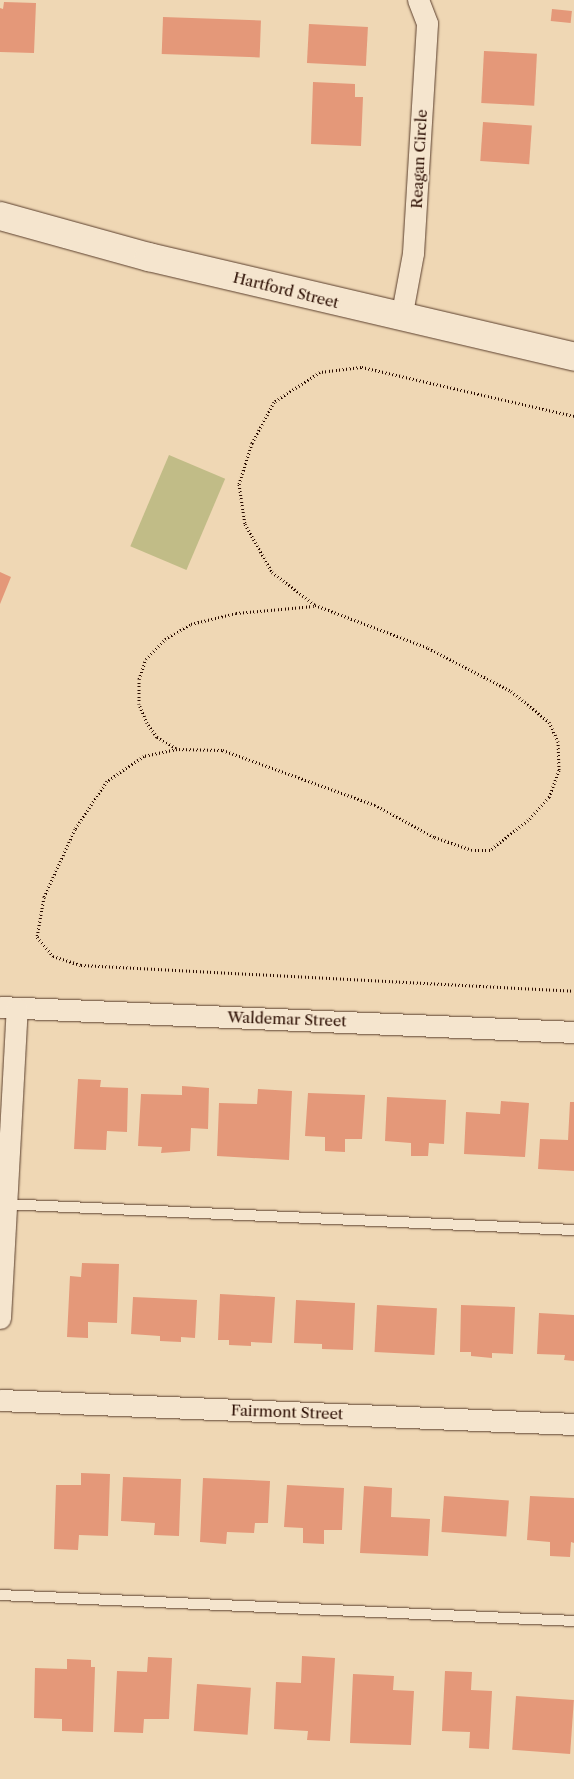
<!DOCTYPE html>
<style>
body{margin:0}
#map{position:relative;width:574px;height:1779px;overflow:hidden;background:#efd7b4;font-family:"Libre Caslon Text",serif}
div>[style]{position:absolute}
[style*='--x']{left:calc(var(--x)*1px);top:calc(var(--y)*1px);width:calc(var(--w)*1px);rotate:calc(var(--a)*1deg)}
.green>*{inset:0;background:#c1bc87;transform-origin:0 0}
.building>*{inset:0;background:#e49879;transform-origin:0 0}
.path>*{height:3px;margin-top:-1.5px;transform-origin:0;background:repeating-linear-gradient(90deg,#2a0c00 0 1px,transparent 0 3.5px)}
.roads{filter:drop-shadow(0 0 1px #5b3f2d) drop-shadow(0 0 1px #5b3f2d)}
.lane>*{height:10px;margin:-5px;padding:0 5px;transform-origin:5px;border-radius:5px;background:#f5e5ce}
.street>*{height:21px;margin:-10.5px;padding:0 10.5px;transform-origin:10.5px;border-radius:10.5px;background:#f5e5ce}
.secondary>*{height:28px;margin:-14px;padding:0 14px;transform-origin:14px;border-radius:14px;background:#f5e5ce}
span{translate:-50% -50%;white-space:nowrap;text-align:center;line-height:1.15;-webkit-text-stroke:4px #f5e5ce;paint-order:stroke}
.street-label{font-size:15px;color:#2a0c00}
</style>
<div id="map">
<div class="green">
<div style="left:169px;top:455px;width:61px;height:99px;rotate:23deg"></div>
</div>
<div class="building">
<div style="clip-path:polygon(4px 2px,36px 3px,34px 53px,0 52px,0 8px,3px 9px)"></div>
<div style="left:552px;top:9px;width:20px;height:12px;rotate:6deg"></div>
<div style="left:163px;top:17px;width:98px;height:37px;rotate:2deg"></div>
<div style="left:309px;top:24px;width:59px;height:39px;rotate:3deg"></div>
<div style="left:484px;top:51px;width:53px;height:52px;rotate:3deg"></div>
<div style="clip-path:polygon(313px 82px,355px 84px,355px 97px,363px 97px,361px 146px,311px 144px)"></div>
<div style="left:483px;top:122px;width:49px;height:39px;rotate:4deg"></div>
<div style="clip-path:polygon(0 572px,11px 577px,0 604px)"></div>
<div style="clip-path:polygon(78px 1079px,101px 1080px,100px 1087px,128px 1088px,127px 1132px,107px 1131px,106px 1150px,74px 1149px)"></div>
<div style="clip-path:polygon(182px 1086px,209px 1088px,208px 1129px,191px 1128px,190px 1151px,161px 1153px,162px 1147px,138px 1146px,141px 1094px,182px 1095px)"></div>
<div style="clip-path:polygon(258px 1089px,292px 1091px,289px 1160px,217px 1156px,219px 1103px,257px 1104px)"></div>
<div style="clip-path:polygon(308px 1093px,365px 1095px,362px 1139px,345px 1139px,345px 1152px,325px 1151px,325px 1137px,305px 1136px)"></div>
<div style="clip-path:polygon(387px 1097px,446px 1100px,444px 1144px,429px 1143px,428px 1156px,411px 1156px,411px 1143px,385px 1141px)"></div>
<div style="clip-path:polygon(501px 1101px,529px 1103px,525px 1157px,464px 1154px,466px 1112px,500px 1114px)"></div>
<div style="clip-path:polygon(570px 1102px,574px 1102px,574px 1171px,538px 1169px,540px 1139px,568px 1140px)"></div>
<div style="clip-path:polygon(82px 1263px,119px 1264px,117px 1323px,88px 1322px,88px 1338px,67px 1337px,70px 1276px,81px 1277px)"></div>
<div style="clip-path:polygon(220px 1294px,275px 1297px,272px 1343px,251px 1342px,251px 1346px,229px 1345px,229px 1340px,218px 1340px)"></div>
<div style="clip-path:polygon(133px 1297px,197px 1300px,195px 1338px,181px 1337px,181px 1342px,160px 1341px,160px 1336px,131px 1334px)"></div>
<div style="clip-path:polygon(296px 1300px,355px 1303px,353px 1350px,322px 1349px,322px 1344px,294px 1343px)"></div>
<div style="left:377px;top:1305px;width:60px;height:47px;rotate:3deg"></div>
<div style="clip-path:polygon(461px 1305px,515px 1307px,513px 1354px,492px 1353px,492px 1358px,471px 1356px,471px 1352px,460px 1352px)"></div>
<div style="clip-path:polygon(539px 1313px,574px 1315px,574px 1361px,564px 1360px,565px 1355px,537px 1354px)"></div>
<div style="clip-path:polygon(81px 1473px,110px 1474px,108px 1536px,79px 1535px,78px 1550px,54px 1549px,56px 1485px,81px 1485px)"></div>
<div style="clip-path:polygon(123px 1477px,181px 1479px,179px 1536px,154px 1535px,155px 1523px,121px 1521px)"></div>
<div style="clip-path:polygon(203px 1478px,270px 1481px,268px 1523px,255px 1523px,254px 1533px,227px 1532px,226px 1544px,200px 1542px)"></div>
<div style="clip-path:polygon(287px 1485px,344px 1488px,342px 1530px,324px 1530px,324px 1544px,303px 1543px,303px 1528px,284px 1527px)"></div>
<div style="clip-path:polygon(364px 1486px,392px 1488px,391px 1517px,430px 1519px,428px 1556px,360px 1553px)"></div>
<div style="left:444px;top:1496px;width:65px;height:36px;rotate:4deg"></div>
<div style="clip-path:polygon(530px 1496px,574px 1498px,574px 1543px,571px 1542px,570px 1557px,550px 1556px,550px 1542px,527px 1540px)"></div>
<div style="clip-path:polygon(302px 1656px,335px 1658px,330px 1741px,307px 1740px,308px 1731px,274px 1729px,276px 1682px,301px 1683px)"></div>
<div style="clip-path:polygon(148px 1657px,172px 1658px,169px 1719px,144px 1719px,143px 1733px,114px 1732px,117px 1671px,147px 1672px)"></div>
<div style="clip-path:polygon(67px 1659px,91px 1660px,91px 1667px,95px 1667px,93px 1732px,62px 1731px,62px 1719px,34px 1718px,35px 1668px,67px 1669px)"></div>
<div style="clip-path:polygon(445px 1671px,472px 1672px,471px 1690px,492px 1691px,489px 1749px,469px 1748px,470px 1732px,442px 1731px)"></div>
<div style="clip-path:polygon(353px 1674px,394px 1676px,393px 1690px,414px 1691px,411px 1745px,350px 1743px)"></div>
<div style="left:197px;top:1684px;width:54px;height:47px;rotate:4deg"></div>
<div style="left:516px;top:1696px;width:58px;height:54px;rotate:4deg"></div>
</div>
<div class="path">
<div style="--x:574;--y:416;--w:219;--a:-167"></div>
<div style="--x:361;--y:367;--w:41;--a:173"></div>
<div style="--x:320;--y:372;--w:55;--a:146.9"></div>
<div style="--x:274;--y:402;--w:47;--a:118.2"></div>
<div style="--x:252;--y:443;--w:43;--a:107.6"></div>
<div style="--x:239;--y:484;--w:40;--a:81.5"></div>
<div style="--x:245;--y:524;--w:55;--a:60.6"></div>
<div style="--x:272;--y:572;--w:54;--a:37.5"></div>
<div style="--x:315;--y:605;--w:121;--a:20.8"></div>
<div style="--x:428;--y:648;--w:93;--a:27.4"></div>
<div style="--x:511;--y:691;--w:49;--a:39.2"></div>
<div style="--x:549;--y:722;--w:21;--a:65"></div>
<div style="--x:558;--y:741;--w:29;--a:88"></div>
<div style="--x:559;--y:770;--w:29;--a:110"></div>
<div style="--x:549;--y:797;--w:31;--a:132"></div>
<div style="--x:528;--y:820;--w:48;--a:141.7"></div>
<div style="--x:490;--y:850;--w:18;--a:180"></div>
<div style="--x:472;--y:850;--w:40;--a:-161.1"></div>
<div style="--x:434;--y:837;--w:67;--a:-151.5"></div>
<div style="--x:375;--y:805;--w:163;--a:-160.2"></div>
<div style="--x:222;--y:750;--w:45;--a:-178.7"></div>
<div style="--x:177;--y:749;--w:34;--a:168"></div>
<div style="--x:144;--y:756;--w:45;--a:146"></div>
<div style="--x:107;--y:781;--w:58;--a:123.7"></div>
<div style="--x:75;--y:829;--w:75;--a:114.5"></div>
<div style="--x:44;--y:897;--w:41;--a:99.9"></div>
<div style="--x:37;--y:937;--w:25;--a:50"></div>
<div style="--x:53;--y:956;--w:29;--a:18"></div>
<div style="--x:81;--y:965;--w:494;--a:3"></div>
<div style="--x:176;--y:748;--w:22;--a:-150"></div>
<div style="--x:157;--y:737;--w:17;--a:-126"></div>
<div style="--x:147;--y:723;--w:21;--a:-113"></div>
<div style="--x:139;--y:704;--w:25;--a:-90"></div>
<div style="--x:139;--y:679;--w:21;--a:-71"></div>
<div style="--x:146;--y:659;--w:28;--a:-46"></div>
<div style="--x:165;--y:639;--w:30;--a:-30"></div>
<div style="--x:191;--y:624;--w:46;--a:-13.7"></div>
<div style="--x:236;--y:613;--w:78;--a:-5.1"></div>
</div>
<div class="roads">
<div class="lane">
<div style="--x:3;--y:1204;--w:572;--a:2.61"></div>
<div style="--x:0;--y:1595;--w:575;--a:2.59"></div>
</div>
<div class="street">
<div style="--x:401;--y:318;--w:66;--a:-79.5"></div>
<div style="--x:413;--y:253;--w:230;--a:-86.5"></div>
<div style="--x:427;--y:23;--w:25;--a:-111"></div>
<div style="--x:0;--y:1007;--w:575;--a:2.49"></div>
<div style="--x:0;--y:1318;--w:310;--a:-86.9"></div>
<div style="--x:0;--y:1400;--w:575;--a:2.39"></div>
</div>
<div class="secondary">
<div style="--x:0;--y:216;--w:155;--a:15.4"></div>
<div style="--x:149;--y:257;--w:437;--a:13.2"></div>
</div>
</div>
<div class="street-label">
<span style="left:419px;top:159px;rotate:-87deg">Reagan Circle</span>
<span style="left:286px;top:290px;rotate:14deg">Hartford Street</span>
<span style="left:287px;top:1019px;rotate:2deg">Waldemar Street</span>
<span style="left:287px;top:1412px;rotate:2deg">Fairmont Street</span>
</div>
</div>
